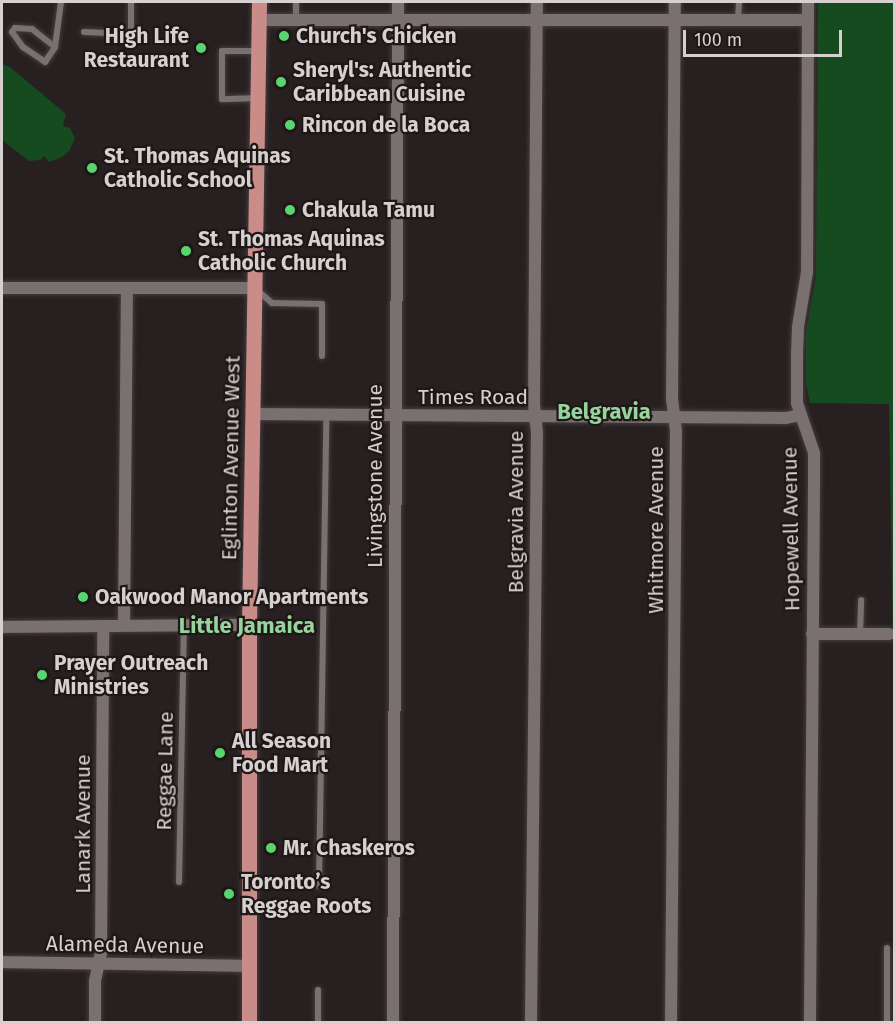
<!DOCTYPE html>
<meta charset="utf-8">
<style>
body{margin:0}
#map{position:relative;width:896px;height:1024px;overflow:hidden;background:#282020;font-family:"Fira Sans",sans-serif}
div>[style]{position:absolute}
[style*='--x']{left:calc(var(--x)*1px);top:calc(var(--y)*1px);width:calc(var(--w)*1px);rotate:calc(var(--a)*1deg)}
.green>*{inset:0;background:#164b20}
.roads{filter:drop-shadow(0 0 2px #433d3d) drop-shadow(0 0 2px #433d3d)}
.service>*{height:6px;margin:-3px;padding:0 3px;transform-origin:3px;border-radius:3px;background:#79706f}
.minor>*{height:12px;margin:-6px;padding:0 6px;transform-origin:6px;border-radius:6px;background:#79706f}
.tertiary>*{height:12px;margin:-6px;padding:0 6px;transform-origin:6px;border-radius:6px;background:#79706f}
.primary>*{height:15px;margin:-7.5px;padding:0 7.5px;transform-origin:7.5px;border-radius:7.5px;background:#c98c88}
.dots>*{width:16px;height:16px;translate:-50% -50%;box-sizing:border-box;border:3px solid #1e1716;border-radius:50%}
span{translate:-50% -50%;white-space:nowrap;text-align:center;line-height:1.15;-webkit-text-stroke:4.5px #1e1716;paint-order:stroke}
.poi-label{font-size:21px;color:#d6d0d0;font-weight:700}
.right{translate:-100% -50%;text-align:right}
.left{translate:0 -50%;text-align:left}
.street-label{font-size:21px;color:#d6d0d0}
.neighbourhood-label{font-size:22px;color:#97d49d;font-weight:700}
.frame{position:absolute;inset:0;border:3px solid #d6d0d0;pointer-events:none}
.scale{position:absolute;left:683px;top:30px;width:159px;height:27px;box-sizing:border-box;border:3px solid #d6d0d0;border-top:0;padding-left:8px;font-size:18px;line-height:21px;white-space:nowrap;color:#d6d0d0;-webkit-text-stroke:4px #1e1716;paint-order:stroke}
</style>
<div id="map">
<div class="green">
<div style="clip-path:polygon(818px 2px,894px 2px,894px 709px,889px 404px,810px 403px,806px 384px,806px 331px,816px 277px)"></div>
<div style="clip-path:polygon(2px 64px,10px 67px,66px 114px,63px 126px,70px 128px,75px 138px,69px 151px,62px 157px,49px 162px,44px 156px,40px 160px,29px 161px,2px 140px)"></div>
</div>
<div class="roads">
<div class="service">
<div style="--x:296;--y:20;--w:18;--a:-90"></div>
<div style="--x:738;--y:21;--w:19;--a:-87"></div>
<div style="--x:84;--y:32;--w:47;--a:2.4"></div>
<div style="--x:131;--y:34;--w:32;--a:-90"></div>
<div style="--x:55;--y:47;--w:29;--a:-142"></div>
<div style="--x:32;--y:29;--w:17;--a:-177"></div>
<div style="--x:15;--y:28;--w:5;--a:127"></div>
<div style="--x:12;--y:32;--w:19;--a:54"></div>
<div style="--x:23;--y:47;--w:27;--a:34"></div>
<div style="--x:45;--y:62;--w:18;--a:-56"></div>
<div style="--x:55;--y:47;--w:45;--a:-82.4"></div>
<div style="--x:257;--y:98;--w:35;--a:178"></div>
<div style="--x:222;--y:99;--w:48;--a:-90"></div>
<div style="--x:222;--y:51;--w:36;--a:0"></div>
<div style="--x:257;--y:290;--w:20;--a:41"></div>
<div style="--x:272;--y:303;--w:50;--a:1.1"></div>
<div style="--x:322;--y:304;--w:52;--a:90"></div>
<div style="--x:860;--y:634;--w:34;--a:-88"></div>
<div style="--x:179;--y:882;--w:257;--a:-88.9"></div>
<div style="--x:319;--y:886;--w:471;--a:-89.1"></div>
<div style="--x:318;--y:1022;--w:32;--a:-90"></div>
<div style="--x:887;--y:1022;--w:74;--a:-90"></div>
</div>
<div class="minor">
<div style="--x:808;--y:2;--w:270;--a:90.2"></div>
<div style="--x:807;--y:272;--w:56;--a:99.3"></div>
<div style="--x:798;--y:327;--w:26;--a:92"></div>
<div style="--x:797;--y:353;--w:50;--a:90"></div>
<div style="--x:797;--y:403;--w:53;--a:71.2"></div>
<div style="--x:814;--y:453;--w:31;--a:90"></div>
<div style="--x:814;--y:484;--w:538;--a:90.43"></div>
<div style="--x:259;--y:20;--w:549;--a:0"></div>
<div style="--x:2;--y:288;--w:253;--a:0"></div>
<div style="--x:253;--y:414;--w:533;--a:0.43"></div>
<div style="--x:786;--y:418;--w:14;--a:-12"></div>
<div style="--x:124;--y:625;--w:335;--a:-89.5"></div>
<div style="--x:812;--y:634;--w:77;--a:0"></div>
<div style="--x:2;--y:962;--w:247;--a:0.9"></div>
<div style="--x:95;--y:1022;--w:41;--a:-90"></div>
<div style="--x:95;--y:981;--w:30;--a:-78"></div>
<div style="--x:101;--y:952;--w:326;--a:-89.6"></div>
<div style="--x:393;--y:1022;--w:1020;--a:-89.72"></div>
<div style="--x:531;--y:1022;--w:589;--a:-89.42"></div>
<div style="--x:537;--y:433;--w:30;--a:-96"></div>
<div style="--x:534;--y:403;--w:401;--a:-89.6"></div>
<div style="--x:671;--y:1022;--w:591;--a:-89.52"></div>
<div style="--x:676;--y:431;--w:31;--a:-97"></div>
<div style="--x:672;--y:400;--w:398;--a:-89.6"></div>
</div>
<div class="tertiary">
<div style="--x:2;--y:627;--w:247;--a:-0.5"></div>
</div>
<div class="primary">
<div style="--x:249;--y:1022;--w:397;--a:-90"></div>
<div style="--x:249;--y:625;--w:623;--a:-89.08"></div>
</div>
</div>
<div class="dots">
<div style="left:284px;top:36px;background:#59d56f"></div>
<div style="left:201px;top:48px;background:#59d56f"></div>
<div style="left:281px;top:82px;background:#59d56f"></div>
<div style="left:290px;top:125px;background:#59d56f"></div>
<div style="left:92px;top:168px;background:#59d56f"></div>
<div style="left:290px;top:210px;background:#59d56f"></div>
<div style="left:186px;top:251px;background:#59d56f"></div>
<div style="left:83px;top:597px;background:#59d56f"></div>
<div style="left:42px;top:675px;background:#59d56f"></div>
<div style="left:220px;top:753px;background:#59d56f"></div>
<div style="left:271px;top:848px;background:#59d56f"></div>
<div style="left:229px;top:894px;background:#59d56f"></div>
</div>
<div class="poi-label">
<span class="right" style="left:189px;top:48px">High Life<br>Restaurant</span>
<span class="left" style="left:296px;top:36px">Church's Chicken</span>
<span class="left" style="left:293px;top:82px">Sheryl's: Authentic<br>Caribbean Cuisine</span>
<span class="left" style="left:302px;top:125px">Rincon de la Boca</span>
<span class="left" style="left:104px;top:168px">St. Thomas Aquinas<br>Catholic School</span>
<span class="left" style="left:302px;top:210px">Chakula Tamu</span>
<span class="left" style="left:198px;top:251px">St. Thomas Aquinas<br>Catholic Church</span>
<span class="left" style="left:95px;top:597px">Oakwood Manor Apartments</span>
<span class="left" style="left:54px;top:675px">Prayer Outreach<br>Ministries</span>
<span class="left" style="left:232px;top:753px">All Season<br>Food Mart</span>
<span class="left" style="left:283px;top:848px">Mr. Chaskeros</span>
<span class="left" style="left:241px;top:894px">Toronto’s<br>Reggae Roots</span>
</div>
<div class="street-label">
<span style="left:473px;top:397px">Times Road</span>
<span style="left:231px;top:458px;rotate:-89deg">Eglinton Avenue West</span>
<span style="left:375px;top:476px;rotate:-90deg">Livingstone Avenue</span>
<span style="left:516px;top:512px;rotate:-90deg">Belgravia Avenue</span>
<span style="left:791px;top:529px;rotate:-91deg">Hopewell Avenue</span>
<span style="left:656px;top:530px;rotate:-90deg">Whitmore Avenue</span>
<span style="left:165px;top:771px;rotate:-89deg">Reggae Lane</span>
<span style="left:83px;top:824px;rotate:-90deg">Lanark Avenue</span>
<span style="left:125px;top:945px;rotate:1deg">Alameda Avenue</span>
</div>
<div class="neighbourhood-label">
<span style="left:604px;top:412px">Belgravia</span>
<span style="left:247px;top:626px">Little Jamaica</span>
</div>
<div class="frame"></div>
<div class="scale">100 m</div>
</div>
